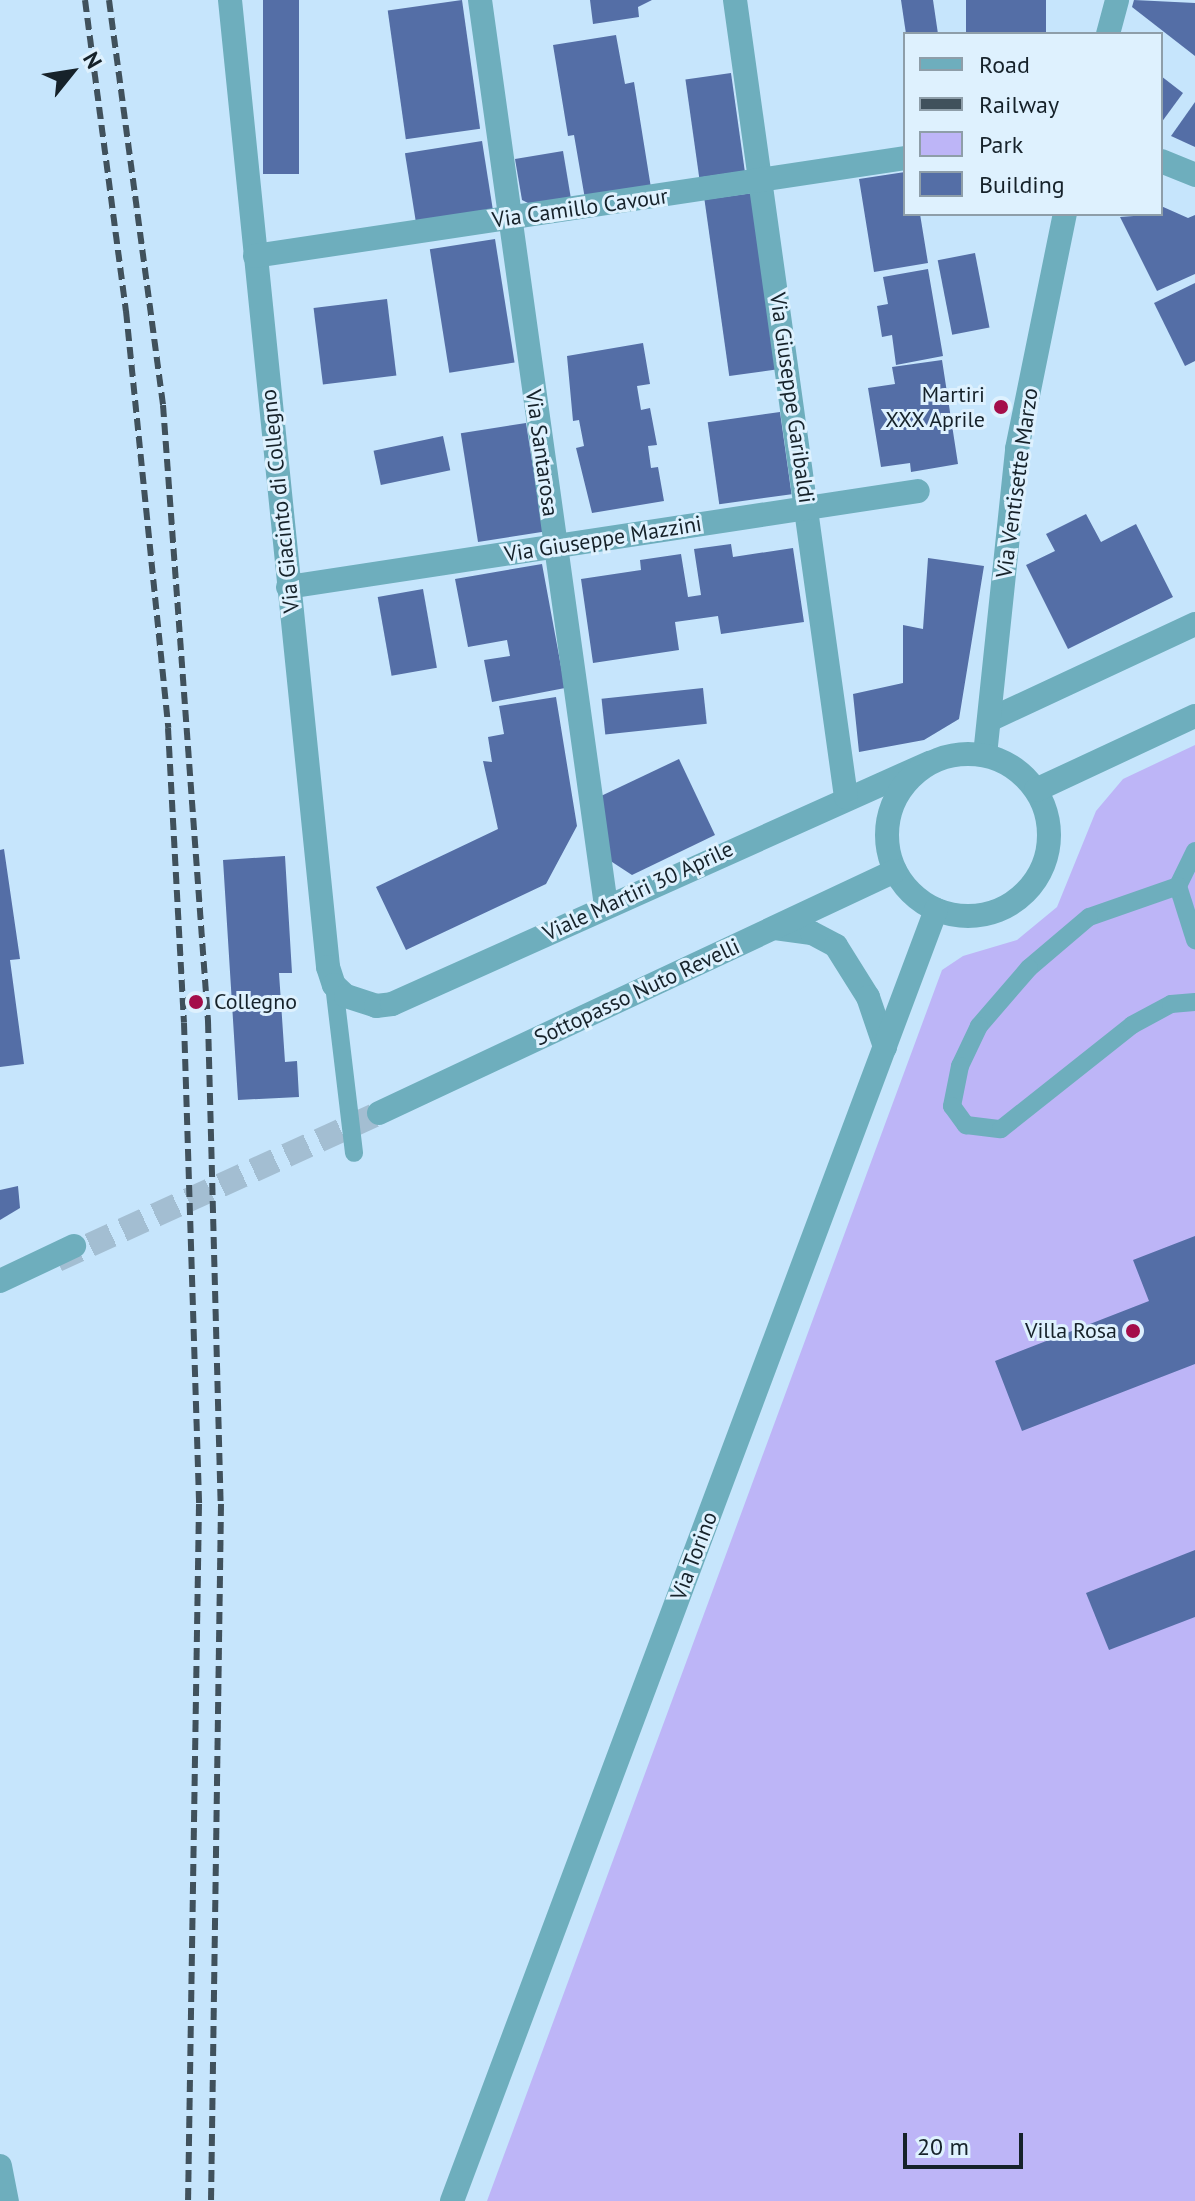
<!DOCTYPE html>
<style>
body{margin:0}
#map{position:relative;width:1195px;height:2201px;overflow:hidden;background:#c6e5fc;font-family:"PT Sans",sans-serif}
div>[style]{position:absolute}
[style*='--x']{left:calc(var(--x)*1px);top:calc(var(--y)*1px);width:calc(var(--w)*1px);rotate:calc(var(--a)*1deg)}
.green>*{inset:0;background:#bdb5f7}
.building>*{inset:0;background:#546ea6;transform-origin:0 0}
.tertiary-tunnel>*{height:24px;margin-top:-12px;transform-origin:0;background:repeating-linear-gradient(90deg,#a3bed2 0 24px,transparent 0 36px)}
.service>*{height:18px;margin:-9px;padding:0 9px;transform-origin:9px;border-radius:9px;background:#6eaebd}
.minor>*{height:24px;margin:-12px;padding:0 12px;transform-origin:12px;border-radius:12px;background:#6eaebd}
.tertiary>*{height:24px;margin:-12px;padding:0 12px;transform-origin:12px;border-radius:12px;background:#6eaebd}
.tertiary>.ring{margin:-12px;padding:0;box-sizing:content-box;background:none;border:24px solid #6eaebd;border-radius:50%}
.rail>*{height:6px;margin-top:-3px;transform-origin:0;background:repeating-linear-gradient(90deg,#40515c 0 12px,transparent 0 18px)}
.dots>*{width:22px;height:22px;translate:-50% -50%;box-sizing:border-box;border:4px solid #def1fe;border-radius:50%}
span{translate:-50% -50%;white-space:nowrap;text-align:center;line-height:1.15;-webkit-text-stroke:6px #def1fe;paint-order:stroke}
.street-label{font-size:22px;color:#16222a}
.poi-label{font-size:22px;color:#16222a}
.right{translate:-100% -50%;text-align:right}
.left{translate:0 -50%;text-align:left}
.legend{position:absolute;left:903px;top:32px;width:260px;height:184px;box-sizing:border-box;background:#def1fe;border:2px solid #8e9ea9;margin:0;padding:10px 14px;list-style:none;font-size:24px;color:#16222a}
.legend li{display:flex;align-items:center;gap:16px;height:40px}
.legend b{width:40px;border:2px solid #8e9ea9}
.north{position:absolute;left:32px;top:32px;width:80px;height:80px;-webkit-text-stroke:6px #def1fe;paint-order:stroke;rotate:60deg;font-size:22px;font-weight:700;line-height:32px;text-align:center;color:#16222a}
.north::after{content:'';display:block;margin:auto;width:28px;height:36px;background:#16222a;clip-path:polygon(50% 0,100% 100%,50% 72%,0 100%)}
.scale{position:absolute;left:903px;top:2133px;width:120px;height:36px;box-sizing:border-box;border:4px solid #16222a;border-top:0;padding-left:10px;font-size:24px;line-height:28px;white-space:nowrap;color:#16222a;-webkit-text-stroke:6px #def1fe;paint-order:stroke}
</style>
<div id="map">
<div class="green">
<div style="clip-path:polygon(1195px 745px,1195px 2201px,487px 2201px,942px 970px,963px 956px,1017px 940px,1057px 907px,1096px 811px,1123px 779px)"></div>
</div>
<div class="building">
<div style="left:263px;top:0;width:36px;height:174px"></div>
<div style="left:462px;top:0;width:130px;height:75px;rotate:82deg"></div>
<div style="clip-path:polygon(590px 0,652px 0,638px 7px,639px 17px,593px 24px)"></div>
<div style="clip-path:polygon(901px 0,933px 0,938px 34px,906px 34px)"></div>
<div style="left:966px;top:0;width:80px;height:35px"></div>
<div style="clip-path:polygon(1134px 0,1195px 3px,1195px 56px,1132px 7px)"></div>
<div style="clip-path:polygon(616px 35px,625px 84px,634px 82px,651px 188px,585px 199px,574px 135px,568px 136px,553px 45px)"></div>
<div style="left:731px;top:73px;width:99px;height:46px;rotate:82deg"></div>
<div style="clip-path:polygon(1161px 76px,1183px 93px,1161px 123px)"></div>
<div style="clip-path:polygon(1195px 102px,1195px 147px,1171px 136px)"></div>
<div style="left:482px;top:141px;width:70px;height:78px;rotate:81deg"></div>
<div style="clip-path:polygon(563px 151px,571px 199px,532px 205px,522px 200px,515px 159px)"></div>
<div style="clip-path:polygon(905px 172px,905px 214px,920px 214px,928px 263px,874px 272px,859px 179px)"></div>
<div style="left:753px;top:193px;width:178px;height:49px;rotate:82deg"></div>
<div style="clip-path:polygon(1161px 206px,1188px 218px,1195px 215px,1195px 274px,1157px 291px,1120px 217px,1161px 214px)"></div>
<div style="left:495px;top:239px;width:125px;height:66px;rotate:81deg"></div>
<div style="left:975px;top:253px;width:76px;height:38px;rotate:79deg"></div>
<div style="clip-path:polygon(928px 269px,943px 356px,896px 365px,892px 335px,882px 337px,877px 306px,888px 304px,883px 277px)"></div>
<div style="clip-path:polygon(1195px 283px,1195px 361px,1185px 366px,1154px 303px)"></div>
<div style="left:387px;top:299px;width:77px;height:74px;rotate:83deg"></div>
<div style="clip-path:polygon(643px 343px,650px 384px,637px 386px,641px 410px,650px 408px,657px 445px,648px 446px,651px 468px,658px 467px,664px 501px,592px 513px,576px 448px,584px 446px,579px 420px,573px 421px,567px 356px)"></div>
<div style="clip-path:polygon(942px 360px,958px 464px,911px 472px,910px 463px,881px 467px,868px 388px,895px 384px,892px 367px)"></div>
<div style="left:780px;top:412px;width:83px;height:73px;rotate:82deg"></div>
<div style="left:526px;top:423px;width:110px;height:66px;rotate:81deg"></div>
<div style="left:443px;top:436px;width:35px;height:71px;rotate:78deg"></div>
<div style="clip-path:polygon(1086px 514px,1101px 542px,1136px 524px,1173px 597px,1068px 649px,1026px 565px,1055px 551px,1046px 534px)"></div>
<div style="clip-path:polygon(731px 544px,733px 557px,793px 548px,804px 622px,721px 634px,718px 616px,675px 622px,679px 650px,593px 663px,581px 579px,641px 570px,640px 560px,681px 554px,688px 597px,701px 595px,694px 549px)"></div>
<div style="clip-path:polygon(928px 558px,984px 566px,959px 719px,924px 740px,859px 752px,853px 694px,903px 683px,903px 625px,923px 629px)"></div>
<div style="clip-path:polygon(542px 564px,565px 688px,492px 702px,484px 660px,510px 656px,507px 640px,468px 647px,455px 579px)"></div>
<div style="left:423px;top:589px;width:80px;height:46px;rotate:80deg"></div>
<div style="left:703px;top:688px;width:36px;height:102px;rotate:84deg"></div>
<div style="clip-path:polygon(556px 697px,577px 826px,546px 884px,406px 950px,376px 887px,498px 829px,483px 761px,492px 762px,488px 737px,504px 734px,499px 706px)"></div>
<div style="clip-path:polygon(679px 759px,715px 835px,632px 875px,609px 860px,601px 796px)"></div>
<div style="clip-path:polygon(4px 849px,20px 959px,10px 960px,24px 1064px,0 1067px,0 850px)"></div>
<div style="clip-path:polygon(285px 856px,292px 973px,279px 973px,285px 1062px,297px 1061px,299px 1097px,238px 1100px,223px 860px)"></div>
<div style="clip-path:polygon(18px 1186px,20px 1208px,0 1220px,0 1190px)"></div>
<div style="clip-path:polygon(1195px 1236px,1195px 1364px,1022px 1431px,995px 1361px,1149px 1301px,1133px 1260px)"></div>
<div style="clip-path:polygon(1195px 1550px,1195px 1617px,1109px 1650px,1086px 1593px)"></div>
</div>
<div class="tertiary-tunnel">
<div style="--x:57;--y:1260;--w:354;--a:-24.5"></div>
</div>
<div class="service">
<div style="--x:1195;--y:851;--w:39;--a:116"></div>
<div style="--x:1178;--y:886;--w:57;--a:72.5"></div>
<div style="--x:1178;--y:886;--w:94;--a:160.8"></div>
<div style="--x:1089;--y:917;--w:79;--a:139.6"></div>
<div style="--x:1029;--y:968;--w:77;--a:130.8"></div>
<div style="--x:979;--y:1026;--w:44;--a:115.4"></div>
<div style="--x:960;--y:1066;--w:41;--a:101.3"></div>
<div style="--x:952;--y:1106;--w:24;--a:54"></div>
<div style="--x:966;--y:1125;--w:35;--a:7"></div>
<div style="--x:1001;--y:1129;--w:167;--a:-38.4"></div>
<div style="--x:1132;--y:1025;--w:44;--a:-28.3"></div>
<div style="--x:1171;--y:1004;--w:24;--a:-5"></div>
<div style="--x:334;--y:985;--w:169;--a:83.2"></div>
</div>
<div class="minor">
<div style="--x:230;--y:0;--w:972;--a:84.21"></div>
<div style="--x:328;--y:967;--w:19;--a:72"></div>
<div style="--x:334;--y:985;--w:16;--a:43"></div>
<div style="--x:346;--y:996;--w:32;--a:18"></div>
<div style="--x:376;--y:1006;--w:16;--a:-7"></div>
<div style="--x:392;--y:1004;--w:589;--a:-24.17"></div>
<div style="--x:480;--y:0;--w:915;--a:82.08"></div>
<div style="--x:735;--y:0;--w:805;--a:82.07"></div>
<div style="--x:1108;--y:34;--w:35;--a:-75"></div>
<div style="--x:1161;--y:161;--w:37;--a:22"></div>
<div style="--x:255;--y:256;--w:657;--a:-8.57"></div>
<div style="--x:288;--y:587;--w:637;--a:-8.66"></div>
<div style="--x:989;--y:720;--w:227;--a:-25"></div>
<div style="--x:985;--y:755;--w:308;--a:-84"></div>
<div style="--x:1017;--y:449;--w:240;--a:-78.5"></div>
<div style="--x:0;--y:1281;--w:82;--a:-25.3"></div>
<div style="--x:0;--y:2166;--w:36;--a:79"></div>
</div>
<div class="tertiary">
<div class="ring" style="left:887px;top:754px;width:138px;height:138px"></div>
<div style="--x:1036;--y:790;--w:175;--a:-25"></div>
<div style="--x:775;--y:928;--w:37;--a:8"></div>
<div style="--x:812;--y:933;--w:27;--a:28"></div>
<div style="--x:836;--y:946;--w:60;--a:57.9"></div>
<div style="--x:868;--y:997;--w:53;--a:71.2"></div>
<div style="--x:379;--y:1113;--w:570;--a:-25.13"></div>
<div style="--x:452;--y:2201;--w:1379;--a:-69.45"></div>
</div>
<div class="rail">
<div style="--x:85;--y:0;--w:314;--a:82.5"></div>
<div style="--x:126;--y:311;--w:419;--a:84.2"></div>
<div style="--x:168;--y:728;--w:295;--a:86.9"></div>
<div style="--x:184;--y:1023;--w:481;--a:88.2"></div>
<div style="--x:199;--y:1504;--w:697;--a:90.9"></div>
<div style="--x:109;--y:0;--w:409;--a:82.4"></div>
<div style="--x:163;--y:405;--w:618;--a:85.82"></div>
<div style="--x:208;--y:1021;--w:483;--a:88.5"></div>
<div style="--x:221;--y:1504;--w:697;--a:90.82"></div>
</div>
<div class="dots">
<div style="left:1001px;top:407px;background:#a40e4a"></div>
<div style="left:196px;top:1002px;background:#a40e4a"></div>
<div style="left:1133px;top:1331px;background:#a40e4a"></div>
</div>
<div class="street-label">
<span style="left:580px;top:208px;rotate:-8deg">Via Camillo Cavour</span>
<span style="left:792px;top:398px;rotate:82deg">Via Giuseppe Garibaldi</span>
<span style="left:542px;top:453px;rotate:82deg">Via Santarosa</span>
<span style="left:1017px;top:483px;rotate:-82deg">Via Ventisette Marzo</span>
<span style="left:280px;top:501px;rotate:-96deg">Via Giacinto di Collegno</span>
<span style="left:603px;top:539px;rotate:-9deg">Via Giuseppe Mazzini</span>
<span style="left:638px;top:891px;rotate:-25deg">Viale Martiri 30 Aprile</span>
<span style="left:637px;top:992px;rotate:-25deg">Sottopasso Nuto Revelli</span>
<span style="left:694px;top:1556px;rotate:-69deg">Via Torino</span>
</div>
<div class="poi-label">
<span class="right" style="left:985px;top:407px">Martiri<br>XXX Aprile</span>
<span class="left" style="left:214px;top:1002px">Collegno</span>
<span class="right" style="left:1117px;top:1331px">Villa Rosa</span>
</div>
<ul class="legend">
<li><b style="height:10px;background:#6eaebd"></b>Road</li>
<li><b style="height:10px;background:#40515c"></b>Railway</li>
<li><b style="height:22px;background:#bdb5f7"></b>Park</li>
<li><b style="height:22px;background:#546ea6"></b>Building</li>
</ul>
<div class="north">N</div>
<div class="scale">20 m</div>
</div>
